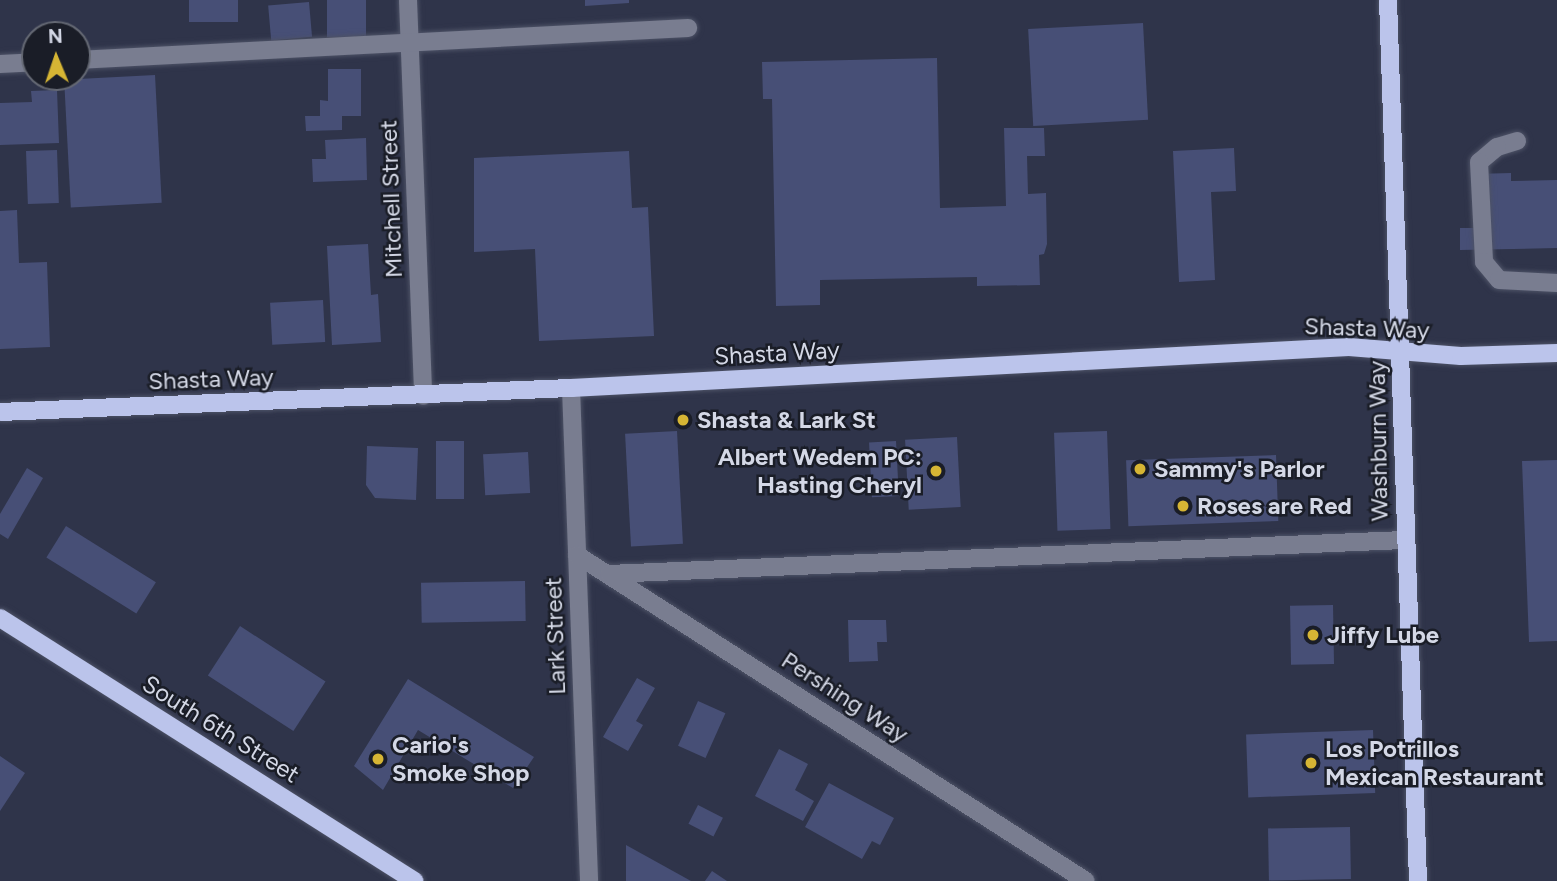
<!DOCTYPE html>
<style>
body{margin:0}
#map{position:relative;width:1557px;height:881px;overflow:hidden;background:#2f344a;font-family:Figtree,sans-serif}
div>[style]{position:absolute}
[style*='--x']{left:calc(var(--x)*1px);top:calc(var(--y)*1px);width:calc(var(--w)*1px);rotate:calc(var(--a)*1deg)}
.building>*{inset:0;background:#474f76;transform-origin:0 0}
.roads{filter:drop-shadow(0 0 2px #4d5266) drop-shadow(0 0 2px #4d5266)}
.minor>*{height:18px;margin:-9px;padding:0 9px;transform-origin:9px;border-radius:9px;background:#797d90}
.major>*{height:18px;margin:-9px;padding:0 9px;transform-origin:9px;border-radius:9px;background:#bbc4eb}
.dots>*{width:19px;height:19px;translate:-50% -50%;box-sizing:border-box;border:4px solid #1a1d27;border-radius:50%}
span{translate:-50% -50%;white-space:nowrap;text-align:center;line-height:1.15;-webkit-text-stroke:5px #1a1d27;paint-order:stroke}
.street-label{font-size:24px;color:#d4d8e6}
.poi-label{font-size:24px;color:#d4d8e6;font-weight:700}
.left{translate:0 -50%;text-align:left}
.right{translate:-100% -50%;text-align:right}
.north{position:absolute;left:21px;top:21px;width:70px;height:70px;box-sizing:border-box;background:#1a1d27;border:2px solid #646873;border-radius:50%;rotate:358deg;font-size:19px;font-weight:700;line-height:28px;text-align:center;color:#d4d8e6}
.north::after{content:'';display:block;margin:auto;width:24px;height:32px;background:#d6b534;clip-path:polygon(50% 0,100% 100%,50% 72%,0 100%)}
</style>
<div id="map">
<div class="building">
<div style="left:189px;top:0;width:49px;height:22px"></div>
<div style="left:327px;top:0;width:39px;height:37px"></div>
<div style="clip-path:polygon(585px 0,629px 0,629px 3px,585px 6px)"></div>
<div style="left:309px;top:2px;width:35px;height:41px;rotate:85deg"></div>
<div style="left:1143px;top:23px;width:97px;height:115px;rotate:87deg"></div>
<div style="clip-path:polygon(937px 58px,940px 208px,1006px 206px,1004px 128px,1044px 128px,1045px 156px,1027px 156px,1028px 194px,1046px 193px,1047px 244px,1044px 254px,1039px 255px,1040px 285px,977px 286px,977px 277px,820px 280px,820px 305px,776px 306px,772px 99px,763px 99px,762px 62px)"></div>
<div style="clip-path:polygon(328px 69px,361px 69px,361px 116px,342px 116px,342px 130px,306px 131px,305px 116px,320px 116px,320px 100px,328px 101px)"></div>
<div style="left:155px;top:75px;width:128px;height:91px;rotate:87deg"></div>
<div style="clip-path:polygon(57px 90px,59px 143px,0 145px,0 103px,32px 102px,31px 91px)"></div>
<div style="clip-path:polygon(366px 138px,367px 180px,313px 182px,312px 159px,326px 159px,325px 140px)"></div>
<div style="clip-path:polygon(1234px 148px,1236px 191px,1211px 192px,1215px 280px,1179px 282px,1173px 151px)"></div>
<div style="left:57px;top:150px;width:53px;height:31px;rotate:88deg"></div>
<div style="clip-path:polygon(629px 151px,632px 208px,648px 207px,654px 336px,539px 341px,535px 249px,474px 252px,474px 158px)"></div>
<div style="clip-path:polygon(1511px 173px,1511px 181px,1557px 180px,1557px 248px,1460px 250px,1460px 228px,1476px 228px,1475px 174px)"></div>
<div style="clip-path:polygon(17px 210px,19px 263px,47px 262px,50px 347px,0 349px,0 211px)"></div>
<div style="clip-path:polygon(368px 244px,371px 295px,378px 294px,381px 342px,332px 345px,327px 246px)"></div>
<div style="left:323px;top:300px;width:42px;height:53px;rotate:87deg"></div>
<div style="left:677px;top:431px;width:113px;height:52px;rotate:87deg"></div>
<div style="left:1107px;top:431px;width:98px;height:53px;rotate:88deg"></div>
<div style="left:957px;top:437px;width:70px;height:52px;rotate:87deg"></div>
<div style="left:464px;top:441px;width:58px;height:28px;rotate:90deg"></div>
<div style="left:896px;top:441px;width:55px;height:27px;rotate:87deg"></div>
<div style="clip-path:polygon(367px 446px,418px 448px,416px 500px,375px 498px,366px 485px)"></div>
<div style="left:528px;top:452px;width:41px;height:45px;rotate:87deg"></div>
<div style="left:1276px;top:455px;width:66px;height:150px;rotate:88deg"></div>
<div style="clip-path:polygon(1557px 460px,1557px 641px,1529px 642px,1522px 461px)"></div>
<div style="clip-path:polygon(27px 468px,43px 478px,8px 539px,0 534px,0 514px)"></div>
<div style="left:66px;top:526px;width:106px;height:37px;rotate:32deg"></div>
<div style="left:525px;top:581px;width:40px;height:104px;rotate:89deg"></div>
<div style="left:1333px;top:605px;width:59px;height:43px;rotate:89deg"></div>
<div style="clip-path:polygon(848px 620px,886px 620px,887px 642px,877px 642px,878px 661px,849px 662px)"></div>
<div style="left:240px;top:626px;width:102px;height:59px;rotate:33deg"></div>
<div style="clip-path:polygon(637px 678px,655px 688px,636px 721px,643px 725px,628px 751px,603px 737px)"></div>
<div style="clip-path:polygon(408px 679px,534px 757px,513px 788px,418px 730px,383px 790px,354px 766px)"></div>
<div style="left:698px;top:701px;width:30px;height:49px;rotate:24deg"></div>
<div style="left:1373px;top:730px;width:63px;height:127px;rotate:88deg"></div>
<div style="clip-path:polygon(779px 749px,808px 764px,795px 790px,814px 801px,803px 821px,755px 796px)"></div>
<div style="clip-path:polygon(0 756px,25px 773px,0 811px)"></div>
<div style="clip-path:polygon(829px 783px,894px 818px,880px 845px,872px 841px,862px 859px,805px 827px)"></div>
<div style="left:698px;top:805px;width:28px;height:21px;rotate:27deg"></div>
<div style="left:1350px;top:827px;width:52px;height:82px;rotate:89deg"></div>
<div style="clip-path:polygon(626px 845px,691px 881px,626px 881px)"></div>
<div style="clip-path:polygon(712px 871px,727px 881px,705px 881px)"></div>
</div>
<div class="roads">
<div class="minor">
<div style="--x:408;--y:0;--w:396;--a:87.8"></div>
<div style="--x:77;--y:60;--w:612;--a:-3"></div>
<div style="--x:0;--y:64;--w:35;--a:-3"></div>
<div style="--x:1517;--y:141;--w:21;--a:163"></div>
<div style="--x:1497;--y:147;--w:23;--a:140"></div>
<div style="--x:1479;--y:162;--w:100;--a:87.1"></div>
<div style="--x:1484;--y:262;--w:23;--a:50"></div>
<div style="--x:1499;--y:280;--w:58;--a:3"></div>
<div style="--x:571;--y:388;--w:493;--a:87.9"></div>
<div style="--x:577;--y:555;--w:604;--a:32.64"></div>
<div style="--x:609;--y:574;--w:796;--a:-2.45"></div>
</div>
<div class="major">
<div style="--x:1388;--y:0;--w:882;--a:88.05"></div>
<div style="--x:0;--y:412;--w:572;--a:-2.41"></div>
<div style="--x:571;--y:388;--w:779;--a:-3.02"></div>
<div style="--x:1349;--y:347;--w:112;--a:4.6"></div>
<div style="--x:1461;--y:356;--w:96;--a:-1.8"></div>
<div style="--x:0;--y:618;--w:491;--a:32.4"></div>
</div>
</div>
<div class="dots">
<div style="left:683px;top:420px;background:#d6b534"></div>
<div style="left:1140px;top:469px;background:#d6b534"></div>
<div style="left:936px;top:471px;background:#d6b534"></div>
<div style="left:1183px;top:506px;background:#d6b534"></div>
<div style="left:1313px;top:635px;background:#d6b534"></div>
<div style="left:378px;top:759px;background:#d6b534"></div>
<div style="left:1311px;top:763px;background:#d6b534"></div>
</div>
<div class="street-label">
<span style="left:391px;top:199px;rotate:-92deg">Mitchell Street</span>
<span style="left:1367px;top:328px;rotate:2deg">Shasta Way</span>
<span style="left:777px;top:353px;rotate:-3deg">Shasta Way</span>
<span style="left:211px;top:379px;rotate:-2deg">Shasta Way</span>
<span style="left:1378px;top:441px;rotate:-91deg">Washburn Way</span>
<span style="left:555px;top:636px;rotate:-92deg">Lark Street</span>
<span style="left:845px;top:697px;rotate:33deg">Pershing Way</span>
<span style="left:221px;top:729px;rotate:32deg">South 6th Street</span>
</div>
<div class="poi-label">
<span class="left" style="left:697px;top:420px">Shasta &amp; Lark St</span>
<span class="right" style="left:922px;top:471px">Albert Wedem PC:<br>Hasting Cheryl</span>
<span class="left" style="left:1154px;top:469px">Sammy's Parlor</span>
<span class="left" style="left:1197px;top:506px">Roses are Red</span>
<span class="left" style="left:1327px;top:635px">Jiffy Lube</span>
<span class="left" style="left:392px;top:759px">Cario's<br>Smoke Shop</span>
<span class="left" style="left:1325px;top:763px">Los Potrillos<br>Mexican Restaurant</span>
</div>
<div class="north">N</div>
</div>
